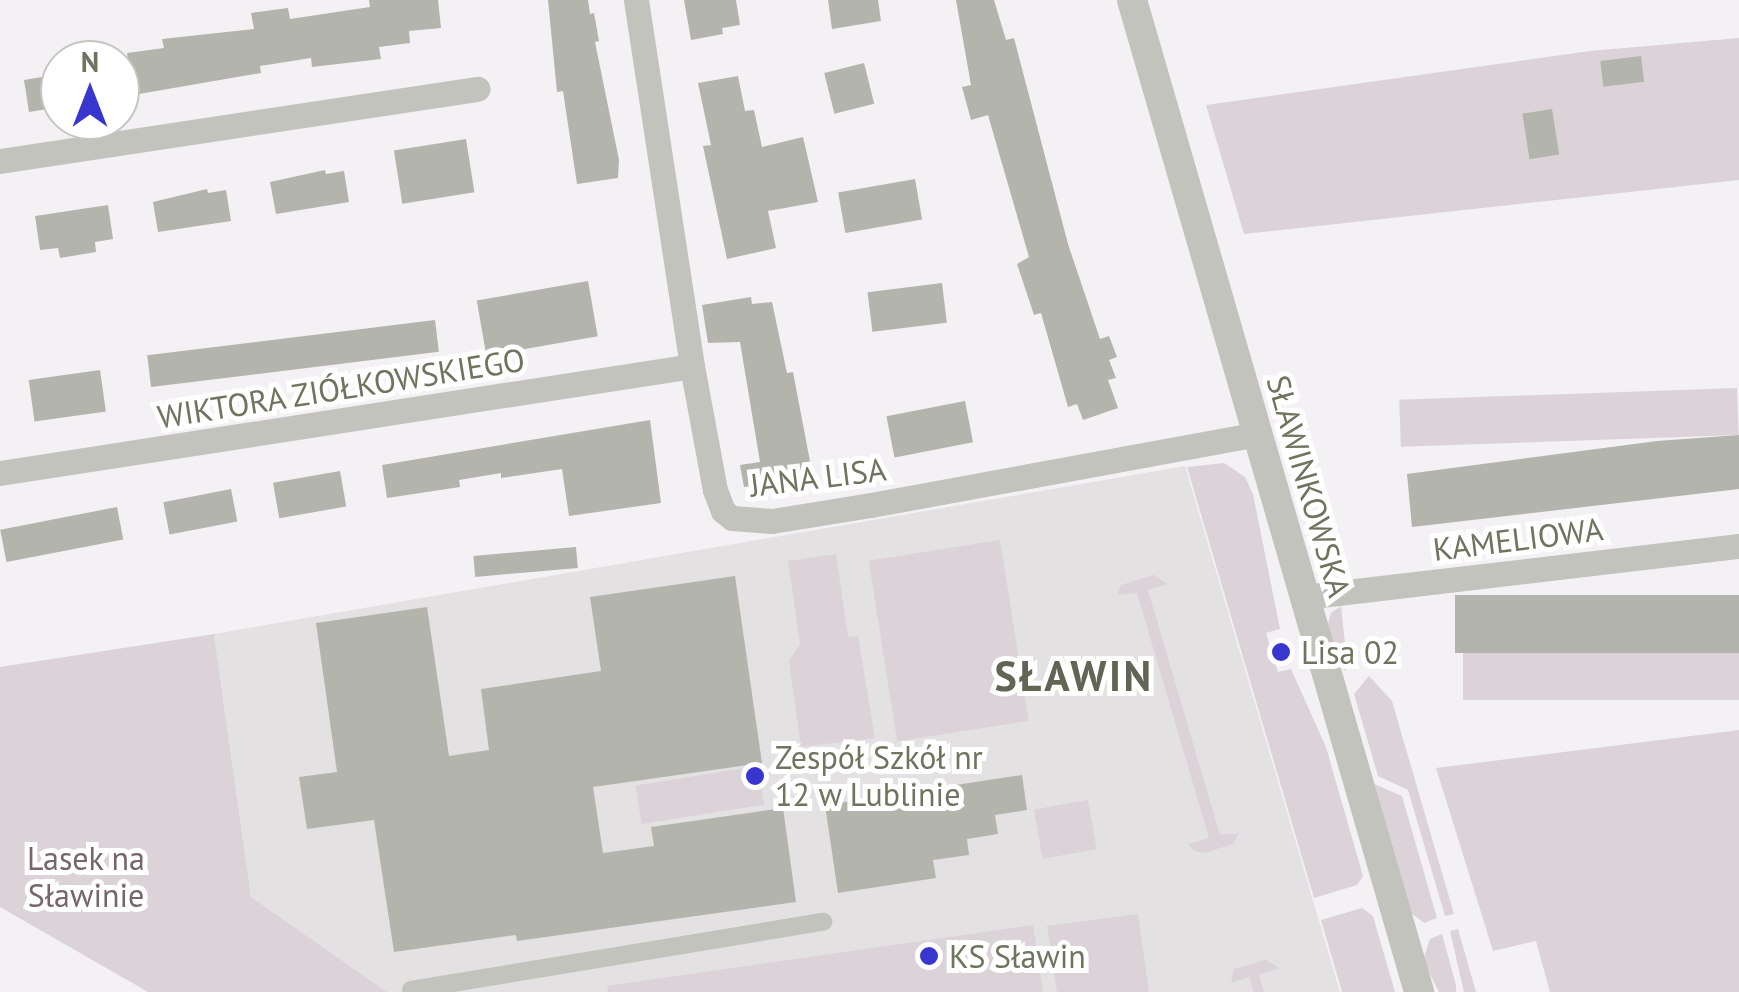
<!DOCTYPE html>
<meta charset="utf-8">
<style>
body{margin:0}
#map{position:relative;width:1739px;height:992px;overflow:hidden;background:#f3f1f4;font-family:"PT Sans",sans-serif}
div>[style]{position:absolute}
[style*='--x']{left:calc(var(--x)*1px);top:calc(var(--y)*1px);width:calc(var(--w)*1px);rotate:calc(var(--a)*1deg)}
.built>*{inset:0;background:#e3e1e2}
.green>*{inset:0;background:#dbd3d8;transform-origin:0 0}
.building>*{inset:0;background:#b3b4ab;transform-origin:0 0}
.pedestrian>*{height:18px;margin:-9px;padding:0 9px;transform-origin:9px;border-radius:9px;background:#c1c3bc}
.minor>*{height:25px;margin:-12.5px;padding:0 12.5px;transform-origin:12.5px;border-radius:12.5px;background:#c1c3bc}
.tertiary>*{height:30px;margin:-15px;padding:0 15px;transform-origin:15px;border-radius:15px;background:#c1c3bc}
.dots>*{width:28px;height:28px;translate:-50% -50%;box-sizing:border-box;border:5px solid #fff;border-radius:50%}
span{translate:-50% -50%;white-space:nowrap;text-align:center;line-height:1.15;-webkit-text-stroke:10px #fff;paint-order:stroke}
.street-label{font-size:32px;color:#6f745e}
.poi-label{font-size:32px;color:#6f745e}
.left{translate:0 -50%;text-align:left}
.park-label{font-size:32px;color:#77656c}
.district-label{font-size:42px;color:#616554;font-weight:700;letter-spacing:2.5px}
.north{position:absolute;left:40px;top:40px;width:100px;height:100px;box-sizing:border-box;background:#fff;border:2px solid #c5c7bf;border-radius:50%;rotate:0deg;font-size:28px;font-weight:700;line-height:40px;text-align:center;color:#6f745e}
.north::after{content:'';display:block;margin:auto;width:35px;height:45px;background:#3936cf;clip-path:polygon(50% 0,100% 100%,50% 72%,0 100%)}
</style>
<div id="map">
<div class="built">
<div style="clip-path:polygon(1185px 466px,1340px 992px,387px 992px,251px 897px,214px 634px)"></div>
</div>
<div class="green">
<div style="clip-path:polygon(1739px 38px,1739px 180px,1244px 234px,1206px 105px,1590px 51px)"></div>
<div style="left:1737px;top:388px;width:47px;height:338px;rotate:88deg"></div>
<div style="clip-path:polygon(1224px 463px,1245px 477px,1253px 494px,1280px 629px,1266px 633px,1278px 672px,1291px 669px,1326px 747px,1363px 876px,1357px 885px,1314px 898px,1187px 467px)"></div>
<div style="left:1000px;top:540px;width:183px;height:133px;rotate:81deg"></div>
<div style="clip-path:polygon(836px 554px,848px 637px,858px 636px,875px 738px,801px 747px,789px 661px,800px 644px,788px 561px)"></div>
<div style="clip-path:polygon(1154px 575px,1167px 584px,1148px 590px,1220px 835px,1239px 833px,1233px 844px,1204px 853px,1194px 851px,1189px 844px,1209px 838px,1137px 593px,1117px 595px,1121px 585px)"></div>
<div style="clip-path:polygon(1341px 606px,1345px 644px,1356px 660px,1344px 671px,1327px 627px,1331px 613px)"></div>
<div style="clip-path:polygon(214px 634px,251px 897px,387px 992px,148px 992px,0 907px,0 667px)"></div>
<div style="left:1739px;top:653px;width:47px;height:276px;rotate:90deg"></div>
<div style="clip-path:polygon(1369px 676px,1392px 701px,1454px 914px,1445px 916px,1408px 790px,1378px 776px,1354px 694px)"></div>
<div style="clip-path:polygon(1739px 730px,1739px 992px,1550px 992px,1536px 941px,1493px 951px,1436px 768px)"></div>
<div style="left:758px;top:766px;width:39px;height:124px;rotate:81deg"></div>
<div style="clip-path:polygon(1372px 783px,1402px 796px,1437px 918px,1424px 923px,1410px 912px)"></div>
<div style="left:1088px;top:800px;width:50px;height:55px;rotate:80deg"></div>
<div style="clip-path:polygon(1362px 908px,1373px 916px,1395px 992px,1342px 992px,1321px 920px)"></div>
<div style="clip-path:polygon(1138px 914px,1149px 992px,1057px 992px,1047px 926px)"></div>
<div style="clip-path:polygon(1033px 925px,1043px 992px,608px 992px,607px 986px)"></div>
<div style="clip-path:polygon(1458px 929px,1476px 992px,1464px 992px,1450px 931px)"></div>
<div style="clip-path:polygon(1442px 934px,1456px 985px,1456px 992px,1439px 992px,1423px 960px,1430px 939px)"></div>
<div style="clip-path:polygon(1266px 960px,1279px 968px,1259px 975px,1264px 992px,1254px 992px,1249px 977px,1231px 983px,1234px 969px)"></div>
</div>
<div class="building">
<div style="clip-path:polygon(369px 0,438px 0,441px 28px,409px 31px,410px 43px,379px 47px,381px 59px,312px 67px,311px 58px,260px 66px,261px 73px,133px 95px,127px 53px,164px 48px,162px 39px,254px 29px,251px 13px,288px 8px,290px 19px,370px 7px)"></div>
<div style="clip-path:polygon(548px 0,588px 0,590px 14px,594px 13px,599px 41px,595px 42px,619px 160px,618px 178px,577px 184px,563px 91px,557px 92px)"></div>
<div style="clip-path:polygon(684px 0,736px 0,740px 25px,722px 28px,723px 34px,691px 40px)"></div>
<div style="clip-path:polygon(828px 0,878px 0,881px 21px,832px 29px)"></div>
<div style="clip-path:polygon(956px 0,994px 0,1006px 40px,1014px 38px,1068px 244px,1100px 339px,1109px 336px,1117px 357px,1109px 360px,1116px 378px,1108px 380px,1118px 408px,1083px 420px,1077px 404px,1068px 407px,1041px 313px,1034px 315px,1017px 264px,1029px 257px,988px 115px,971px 120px,962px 87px,971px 85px)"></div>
<div style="left:1641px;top:56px;width:26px;height:41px;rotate:83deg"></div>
<div style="left:864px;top:63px;width:42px;height:41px;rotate:76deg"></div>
<div style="clip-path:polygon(60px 74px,60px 107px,29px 112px,24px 80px)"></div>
<div style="clip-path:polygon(738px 76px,745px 111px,754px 110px,762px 147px,803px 137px,818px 202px,768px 211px,776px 248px,727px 259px,703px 146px,711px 145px,698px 83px)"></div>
<div style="left:1552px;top:109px;width:46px;height:30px;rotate:81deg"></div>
<div style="left:466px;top:139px;width:54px;height:73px;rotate:81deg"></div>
<div style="clip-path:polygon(325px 170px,326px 174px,344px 171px,349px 202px,276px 214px,270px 182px)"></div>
<div style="left:915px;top:179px;width:41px;height:78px;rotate:80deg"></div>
<div style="clip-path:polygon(207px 189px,208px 193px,226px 190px,231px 221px,158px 232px,153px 202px)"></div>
<div style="clip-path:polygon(108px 205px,113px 239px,95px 242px,96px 252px,60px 258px,58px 248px,40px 250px,35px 216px)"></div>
<div style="left:588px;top:281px;width:56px;height:113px;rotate:80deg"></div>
<div style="left:942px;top:283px;width:40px;height:75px;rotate:83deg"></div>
<div style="clip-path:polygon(751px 297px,752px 304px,772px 302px,787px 373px,793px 372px,813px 477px,744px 487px,740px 465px,760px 462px,740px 342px,708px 343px,702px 305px)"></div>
<div style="left:435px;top:320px;width:32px;height:290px;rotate:83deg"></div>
<div style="left:100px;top:370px;width:42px;height:72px;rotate:82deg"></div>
<div style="left:965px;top:401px;width:42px;height:80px;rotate:79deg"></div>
<div style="clip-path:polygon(650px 420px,661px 503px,569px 516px,562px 469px,501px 478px,501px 473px,459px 480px,460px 487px,387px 498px,382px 465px)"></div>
<div style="clip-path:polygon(1739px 435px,1739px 489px,1412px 527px,1407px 474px,1657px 441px)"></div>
<div style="left:340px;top:471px;width:36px;height:68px;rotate:80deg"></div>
<div style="left:231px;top:489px;width:33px;height:69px;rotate:79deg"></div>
<div style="left:117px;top:507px;width:33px;height:119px;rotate:79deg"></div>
<div style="left:576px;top:547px;width:21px;height:103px;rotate:85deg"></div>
<div style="clip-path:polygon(735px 576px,762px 763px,593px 787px,603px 853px,654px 846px,651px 827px,783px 808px,796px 902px,517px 941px,516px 935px,394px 952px,374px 820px,307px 829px,299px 777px,337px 772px,316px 623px,427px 607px,449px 756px,489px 750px,481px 689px,601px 671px,590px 597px)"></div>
<div style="left:1739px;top:595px;width:58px;height:284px;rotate:90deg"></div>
<div style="clip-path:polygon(1022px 775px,1027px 810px,995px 815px,998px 834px,967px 839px,969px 855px,933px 860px,936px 878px,838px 893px,825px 805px)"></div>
</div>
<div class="pedestrian">
<div style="--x:411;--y:990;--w:418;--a:-9.4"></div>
</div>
<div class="minor">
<div style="--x:636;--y:0;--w:370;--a:81.3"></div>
<div style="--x:692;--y:366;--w:126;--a:79.5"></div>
<div style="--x:715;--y:490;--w:22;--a:69"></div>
<div style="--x:723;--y:511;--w:11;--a:38"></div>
<div style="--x:732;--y:518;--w:40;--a:4.3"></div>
<div style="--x:772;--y:521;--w:100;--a:-9.2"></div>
<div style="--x:871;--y:505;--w:392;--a:-10.4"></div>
<div style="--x:0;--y:161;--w:483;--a:-8.6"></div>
<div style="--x:0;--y:473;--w:700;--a:-8.79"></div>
<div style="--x:1304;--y:597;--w:438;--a:-6.7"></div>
</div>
<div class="tertiary">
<div style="--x:1132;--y:0;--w:1033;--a:73.86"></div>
</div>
<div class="dots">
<div style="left:1281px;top:652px;background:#3936cf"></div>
<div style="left:755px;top:776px;background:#3936cf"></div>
<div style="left:929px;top:956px;background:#3936cf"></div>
</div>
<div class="street-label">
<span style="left:341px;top:388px;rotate:-9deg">WIKTORA ZIÓŁKOWSKIEGO</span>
<span style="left:818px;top:477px;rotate:-7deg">JANA LISA</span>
<span style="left:1309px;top:486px;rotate:74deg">SŁAWINKOWSKA</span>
<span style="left:1518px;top:539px;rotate:-7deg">KAMELIOWA</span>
</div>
<div class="poi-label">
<span class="left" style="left:1301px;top:652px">Lisa 02</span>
<span class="left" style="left:775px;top:776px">Zespół Szkół nr<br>12 w Lublinie</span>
<span class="left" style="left:949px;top:956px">KS Sławin</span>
</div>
<div class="park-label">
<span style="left:86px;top:877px">Lasek na<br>Sławinie</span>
</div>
<div class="district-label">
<span style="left:1074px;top:676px">SŁAWIN</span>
</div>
<div class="north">N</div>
</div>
